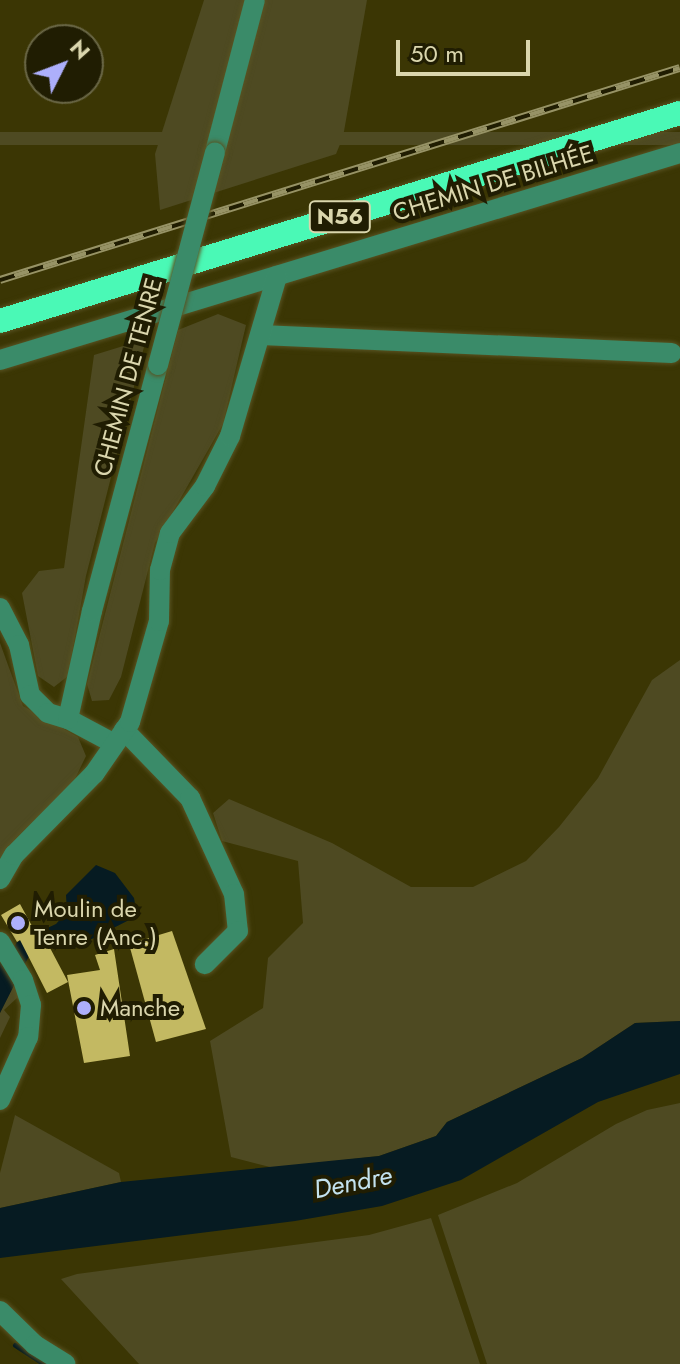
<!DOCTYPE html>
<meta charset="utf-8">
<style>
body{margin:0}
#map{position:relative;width:680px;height:1364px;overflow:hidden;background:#3b3604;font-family:Jost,sans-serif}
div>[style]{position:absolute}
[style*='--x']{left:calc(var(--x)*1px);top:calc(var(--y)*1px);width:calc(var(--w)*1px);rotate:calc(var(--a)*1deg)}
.green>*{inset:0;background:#4e4a22;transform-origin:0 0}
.water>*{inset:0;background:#061b22}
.stream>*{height:5px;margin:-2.5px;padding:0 2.5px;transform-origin:2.5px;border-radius:2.5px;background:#061b22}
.building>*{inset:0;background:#c3b962}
.roads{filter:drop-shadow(0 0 2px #585322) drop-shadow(0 0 2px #585322)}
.minor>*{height:20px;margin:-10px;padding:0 10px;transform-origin:10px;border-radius:10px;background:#3a8b69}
.highway>*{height:24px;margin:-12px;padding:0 12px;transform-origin:12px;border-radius:12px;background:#4af9b6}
.rail>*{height:8px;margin-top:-4px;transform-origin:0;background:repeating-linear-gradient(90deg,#201d02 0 15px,#979366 0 30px);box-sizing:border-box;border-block:2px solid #979366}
.bridges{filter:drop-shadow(0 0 2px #585322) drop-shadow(0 0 2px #585322)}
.minor-bridge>*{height:20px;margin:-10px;padding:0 10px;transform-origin:10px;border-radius:10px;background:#3a8b69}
.dots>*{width:22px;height:22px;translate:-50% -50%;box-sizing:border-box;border:4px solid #201d02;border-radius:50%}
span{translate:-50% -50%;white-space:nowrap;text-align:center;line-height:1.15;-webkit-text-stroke:8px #201d02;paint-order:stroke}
.shield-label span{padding:2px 6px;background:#201d02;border:2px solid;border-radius:6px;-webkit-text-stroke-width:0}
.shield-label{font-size:22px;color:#dad6ad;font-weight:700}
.street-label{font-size:24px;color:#dad6ad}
.poi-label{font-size:24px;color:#dad6ad}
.left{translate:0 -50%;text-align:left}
.water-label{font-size:26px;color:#c3e2ee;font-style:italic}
.north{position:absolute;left:24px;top:24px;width:80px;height:80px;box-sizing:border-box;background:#201d02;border:2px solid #6a6746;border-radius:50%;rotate:48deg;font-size:22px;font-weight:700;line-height:32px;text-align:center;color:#dad6ad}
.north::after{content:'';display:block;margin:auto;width:28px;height:36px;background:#adaffb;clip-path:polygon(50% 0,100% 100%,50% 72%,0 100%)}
.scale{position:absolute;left:396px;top:40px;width:134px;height:36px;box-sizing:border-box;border:4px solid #dad6ad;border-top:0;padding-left:10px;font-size:24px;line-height:28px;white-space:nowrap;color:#dad6ad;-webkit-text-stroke:6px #201d02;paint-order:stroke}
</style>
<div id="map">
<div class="green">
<div style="clip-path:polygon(204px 0,367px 0,343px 137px,336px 154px,160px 210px,155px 154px)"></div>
<div style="left:680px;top:132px;width:13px;height:711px;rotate:90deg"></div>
<div style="clip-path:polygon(218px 314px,246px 325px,223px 424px,155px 543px,121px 677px,109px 700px,92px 701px,87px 684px,178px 330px)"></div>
<div style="clip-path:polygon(146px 339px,86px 576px,68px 676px,54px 687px,38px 676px,22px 593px,39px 571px,64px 568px,94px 355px)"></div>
<div style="clip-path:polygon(0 643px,23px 706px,78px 737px,86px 756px,73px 783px,15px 839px,0 866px)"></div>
<div style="clip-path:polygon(680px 660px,680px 1021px,635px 1023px,582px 1058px,447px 1122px,436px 1136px,379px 1156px,274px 1168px,231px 1157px,210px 1041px,263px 1008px,268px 958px,303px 923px,298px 861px,222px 841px,213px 813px,229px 799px,332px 843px,411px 887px,473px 887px,526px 861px,559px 827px,598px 778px,652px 680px)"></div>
<div style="clip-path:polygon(17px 978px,31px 1012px,17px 998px,4px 1010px,10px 1017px,0 1038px,0 1013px)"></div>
<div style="clip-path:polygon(680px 1103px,680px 1364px,487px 1364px,438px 1215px,517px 1183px,616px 1124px,647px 1110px)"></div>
<div style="clip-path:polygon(15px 1115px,119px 1173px,121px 1182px,0 1208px,0 1173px)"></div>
<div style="clip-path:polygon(431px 1218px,480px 1364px,139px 1364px,61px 1279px,77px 1274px,369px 1235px)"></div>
</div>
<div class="water">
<div style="clip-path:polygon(96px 865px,115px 873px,134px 898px,137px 916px,74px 948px,49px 946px,29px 956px,0 1013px,0 963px,9px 957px,17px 942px,56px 924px,67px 912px,66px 895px)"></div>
<div style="clip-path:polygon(680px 1021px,680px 1074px,598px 1102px,461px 1180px,382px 1206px,295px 1221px,0 1258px,0 1208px,121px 1182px,379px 1156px,436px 1136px,447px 1122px,582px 1058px,635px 1023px)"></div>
</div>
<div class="stream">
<div style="--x:15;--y:1345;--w:35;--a:33"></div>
</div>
<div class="building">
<div style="clip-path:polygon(20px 904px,44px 948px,49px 946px,68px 982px,47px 993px,20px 940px,17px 942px,1px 915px)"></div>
<div style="clip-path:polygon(172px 931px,206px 1029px,156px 1042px,129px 944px)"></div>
<div style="clip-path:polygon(114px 949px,130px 1056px,84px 1063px,67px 975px,100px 970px,95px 955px)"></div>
</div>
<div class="roads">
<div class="minor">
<div style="--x:215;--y:152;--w:157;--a:-75.3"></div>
<div style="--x:261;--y:335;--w:411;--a:2.5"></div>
<div style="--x:0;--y:360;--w:711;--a:-16.93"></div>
<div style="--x:0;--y:608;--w:42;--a:62.8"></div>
<div style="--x:19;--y:645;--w:51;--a:77.6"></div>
<div style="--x:30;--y:695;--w:25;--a:45"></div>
<div style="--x:48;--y:713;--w:21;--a:17"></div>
<div style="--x:68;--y:719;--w:51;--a:28.1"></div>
<div style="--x:68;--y:719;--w:111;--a:-77.5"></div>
<div style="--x:92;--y:611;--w:255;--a:-75"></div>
<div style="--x:124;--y:730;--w:95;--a:45.9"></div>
<div style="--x:190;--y:798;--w:106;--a:65.4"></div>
<div style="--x:234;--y:894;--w:37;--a:84"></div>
<div style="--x:238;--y:931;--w:47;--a:135"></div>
<div style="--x:0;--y:879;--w:28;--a:-60"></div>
<div style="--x:14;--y:855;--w:114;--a:-45.4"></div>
<div style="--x:94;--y:774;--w:63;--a:-55.3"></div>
<div style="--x:130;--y:722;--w:105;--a:-74"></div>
<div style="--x:159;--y:621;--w:51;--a:-88.9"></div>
<div style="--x:160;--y:570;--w:38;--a:-75"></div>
<div style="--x:170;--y:533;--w:59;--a:-53.3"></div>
<div style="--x:205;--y:486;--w:56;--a:-63.4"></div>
<div style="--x:230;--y:436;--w:167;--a:-73.6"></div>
<div style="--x:0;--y:942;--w:44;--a:58.8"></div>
<div style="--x:23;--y:980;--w:26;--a:72"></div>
<div style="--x:31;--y:1005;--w:32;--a:95"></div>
<div style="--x:28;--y:1037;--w:69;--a:114"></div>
<div style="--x:0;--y:1311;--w:49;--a:44.2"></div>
<div style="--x:35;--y:1345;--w:36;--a:32"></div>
</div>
<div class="highway">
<div style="--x:0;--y:321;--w:711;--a:-17.01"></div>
</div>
</div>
<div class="rail">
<div style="--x:0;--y:280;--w:712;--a:-17.32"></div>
</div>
<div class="bridges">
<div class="minor-bridge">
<div style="--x:158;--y:365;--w:220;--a:-75"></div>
</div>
</div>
<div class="dots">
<div style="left:18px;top:923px;background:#adaffb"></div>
<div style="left:84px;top:1008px;background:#adaffb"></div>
</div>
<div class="shield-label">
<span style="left:340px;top:217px">N56</span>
</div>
<div class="street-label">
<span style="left:493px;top:183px;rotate:-17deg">CHEMIN DE BILHÉE</span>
<span style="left:128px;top:377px;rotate:-75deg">CHEMIN DE TENRE</span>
</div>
<div class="poi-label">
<span class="left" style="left:34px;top:923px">Moulin de<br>Tenre (Anc.)</span>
<span class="left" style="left:100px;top:1008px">Manche</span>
</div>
<div class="water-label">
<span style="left:353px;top:1183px;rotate:-11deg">Dendre</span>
</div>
<div class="north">N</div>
<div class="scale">50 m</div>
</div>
